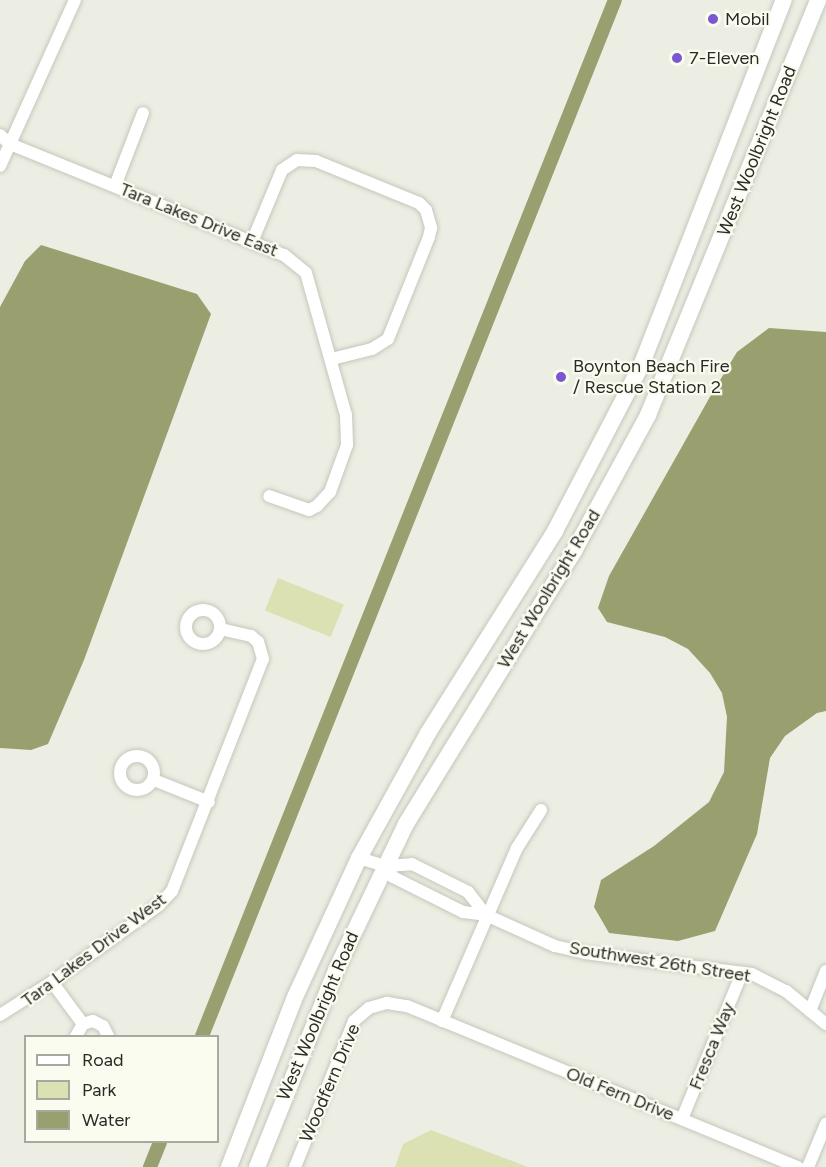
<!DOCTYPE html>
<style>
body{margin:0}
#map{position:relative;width:826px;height:1167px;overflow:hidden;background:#edeee3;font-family:Figtree,sans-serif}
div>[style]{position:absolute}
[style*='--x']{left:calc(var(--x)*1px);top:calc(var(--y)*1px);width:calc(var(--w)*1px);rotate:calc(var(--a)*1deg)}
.green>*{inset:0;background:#dce1b3;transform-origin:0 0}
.water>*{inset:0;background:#9a9f6f}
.canal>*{height:14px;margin:-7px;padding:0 7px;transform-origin:7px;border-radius:7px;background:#9a9f6f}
.roads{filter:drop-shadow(0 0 2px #c5c7bc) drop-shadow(0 0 2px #c5c7bc)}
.street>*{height:12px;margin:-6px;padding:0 6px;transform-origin:6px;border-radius:6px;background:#fff}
.street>.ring{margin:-6px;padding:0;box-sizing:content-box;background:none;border:12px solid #fff;border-radius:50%}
.secondary>*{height:16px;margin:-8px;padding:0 8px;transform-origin:8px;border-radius:8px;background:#fff}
.dots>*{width:16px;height:16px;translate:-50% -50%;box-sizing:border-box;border:3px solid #fafcf0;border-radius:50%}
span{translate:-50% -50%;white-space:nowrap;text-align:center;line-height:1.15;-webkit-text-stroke:4.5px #fafcf0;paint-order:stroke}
.poi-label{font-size:18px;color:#2a2a26}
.left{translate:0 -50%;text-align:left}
.street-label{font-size:18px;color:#2a2a26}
.legend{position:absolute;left:24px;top:1035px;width:195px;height:108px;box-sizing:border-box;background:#fafcf0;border:2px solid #a7a89f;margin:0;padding:8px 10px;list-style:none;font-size:18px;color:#2a2a26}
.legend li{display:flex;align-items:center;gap:12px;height:30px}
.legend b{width:30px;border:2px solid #a7a89f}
</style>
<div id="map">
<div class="green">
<div style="left:278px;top:578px;width:71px;height:35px;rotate:22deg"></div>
<div style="clip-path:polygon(431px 1130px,528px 1167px,395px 1167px,403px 1144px)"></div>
</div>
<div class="water">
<div style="clip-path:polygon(41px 245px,197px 294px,211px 314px,84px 660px,48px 744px,31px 750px,0 748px,0 307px,25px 261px)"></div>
<div style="clip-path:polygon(769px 328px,826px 332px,826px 711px,817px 713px,785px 736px,770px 758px,757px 834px,715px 931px,678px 941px,609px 933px,594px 907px,601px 880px,654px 846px,709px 802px,724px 772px,727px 717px,722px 693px,710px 673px,688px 649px,665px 637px,607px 622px,598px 608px,609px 576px,711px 395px,737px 352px)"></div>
</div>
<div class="canal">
<div style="--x:202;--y:1036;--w:1115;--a:-68.27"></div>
<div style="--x:150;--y:1167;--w:27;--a:-68"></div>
</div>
<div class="roads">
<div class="street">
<div style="--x:0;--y:135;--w:13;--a:42"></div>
<div style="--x:10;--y:144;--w:296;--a:22.1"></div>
<div style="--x:284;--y:255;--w:28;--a:39"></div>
<div style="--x:306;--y:273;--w:148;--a:74.3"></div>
<div style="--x:346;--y:415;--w:30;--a:88"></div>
<div style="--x:347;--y:445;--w:50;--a:109.9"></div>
<div style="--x:330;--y:492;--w:19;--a:133"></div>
<div style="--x:317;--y:506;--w:9;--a:153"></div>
<div style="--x:309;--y:510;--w:42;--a:-160.7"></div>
<div style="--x:0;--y:166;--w:182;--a:-65.7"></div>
<div style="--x:115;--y:186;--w:78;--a:-69"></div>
<div style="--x:252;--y:242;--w:78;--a:-67.4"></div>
<div style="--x:282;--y:170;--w:18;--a:-34"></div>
<div style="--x:297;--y:160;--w:19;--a:3"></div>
<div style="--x:316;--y:161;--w:111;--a:22.2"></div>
<div style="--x:419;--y:203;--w:10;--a:45"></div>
<div style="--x:426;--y:210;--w:19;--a:74"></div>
<div style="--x:431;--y:228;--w:9;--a:103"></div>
<div style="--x:429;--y:237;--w:110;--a:111.9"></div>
<div style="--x:388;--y:339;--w:19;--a:148"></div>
<div style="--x:372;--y:349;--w:41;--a:166"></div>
<div class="ring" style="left:186px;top:610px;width:22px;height:22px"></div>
<div class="ring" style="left:120px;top:756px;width:22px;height:22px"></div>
<div style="--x:154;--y:780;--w:59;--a:21.8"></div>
<div style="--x:359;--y:858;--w:28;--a:17"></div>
<div style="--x:386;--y:866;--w:26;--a:-4"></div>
<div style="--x:412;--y:864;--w:63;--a:26.6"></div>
<div style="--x:468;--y:892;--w:29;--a:52"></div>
<div style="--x:386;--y:866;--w:13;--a:58"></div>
<div style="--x:393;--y:877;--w:78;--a:26.6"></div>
<div style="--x:463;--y:912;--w:23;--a:7"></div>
<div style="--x:486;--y:915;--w:76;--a:24.2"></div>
<div style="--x:555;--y:946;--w:31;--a:13"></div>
<div style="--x:585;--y:953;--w:168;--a:7.2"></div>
<div style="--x:752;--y:974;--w:38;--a:27"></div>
<div style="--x:786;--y:991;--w:52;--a:39.5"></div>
<div style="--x:52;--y:982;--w:52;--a:53.6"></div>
<div style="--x:810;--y:1011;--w:43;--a:-68.2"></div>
<div style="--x:0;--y:1015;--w:62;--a:-32.4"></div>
<div style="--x:52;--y:982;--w:132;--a:-35.7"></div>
<div style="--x:159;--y:905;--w:19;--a:-47"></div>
<div style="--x:172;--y:891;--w:249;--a:-68.6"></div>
<div style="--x:263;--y:659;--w:18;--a:-106"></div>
<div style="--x:258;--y:642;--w:9;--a:-139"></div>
<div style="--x:251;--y:636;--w:32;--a:-167"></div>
<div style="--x:442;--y:1021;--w:189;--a:-66.6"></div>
<div style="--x:517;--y:848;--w:45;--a:-57.7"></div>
<div style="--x:76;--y:1036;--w:14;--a:-60"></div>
<div style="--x:83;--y:1024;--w:10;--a:-17"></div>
<div style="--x:93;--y:1021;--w:11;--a:27"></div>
<div style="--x:103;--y:1026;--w:11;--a:63"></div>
<div style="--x:682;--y:1119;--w:158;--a:-67.7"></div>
<div style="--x:295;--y:1167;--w:157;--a:-68"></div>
<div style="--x:354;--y:1021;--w:20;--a:-41"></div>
<div style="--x:369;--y:1008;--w:19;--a:-16"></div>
<div style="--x:387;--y:1003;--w:20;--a:9"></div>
<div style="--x:407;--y:1006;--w:423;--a:22.4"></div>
<div style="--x:808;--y:1167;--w:47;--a:-67.3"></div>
</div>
<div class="secondary">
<div style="--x:229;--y:1167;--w:182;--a:-68.8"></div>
<div style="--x:295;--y:997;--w:153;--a:-65.3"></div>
<div style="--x:359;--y:858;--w:143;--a:-61.1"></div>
<div style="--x:428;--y:733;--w:239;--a:-57.8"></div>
<div style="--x:555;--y:531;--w:186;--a:-62.5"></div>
<div style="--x:641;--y:366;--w:393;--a:-68.7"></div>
<div style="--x:257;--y:1167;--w:212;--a:-68.1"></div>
<div style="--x:336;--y:970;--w:162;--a:-64.4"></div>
<div style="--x:406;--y:824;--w:321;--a:-58.4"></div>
<div style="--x:574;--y:551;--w:155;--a:-61.4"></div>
<div style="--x:648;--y:415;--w:448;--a:-67.7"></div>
</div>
</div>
<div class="dots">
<div style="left:713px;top:19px;background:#7b57d1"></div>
<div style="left:677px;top:58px;background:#7b57d1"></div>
<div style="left:561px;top:377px;background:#7b57d1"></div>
</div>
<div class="poi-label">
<span class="left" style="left:725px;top:19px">Mobil</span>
<span class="left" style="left:689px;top:58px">7-Eleven</span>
<span class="left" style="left:573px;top:377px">Boynton Beach Fire<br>/ Rescue Station 2</span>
</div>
<div class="street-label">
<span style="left:757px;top:151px;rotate:-68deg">West Woolbright Road</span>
<span style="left:199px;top:220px;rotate:22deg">Tara Lakes Drive East</span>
<span style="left:549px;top:589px;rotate:-59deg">West Woolbright Road</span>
<span style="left:94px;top:950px;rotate:-37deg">Tara Lakes Drive West</span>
<span style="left:660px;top:962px;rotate:9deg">Southwest 26th Street</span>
<span style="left:318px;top:1016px;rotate:-67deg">West Woolbright Road</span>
<span style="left:712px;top:1046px;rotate:-68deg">Fresca Way</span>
<span style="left:330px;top:1083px;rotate:-67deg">Woodfern Drive</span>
<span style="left:620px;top:1094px;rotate:22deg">Old Fern Drive</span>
</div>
<ul class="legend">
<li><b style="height:8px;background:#fff"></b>Road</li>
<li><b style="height:16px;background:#dce1b3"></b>Park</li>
<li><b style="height:16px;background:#9a9f6f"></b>Water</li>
</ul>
</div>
